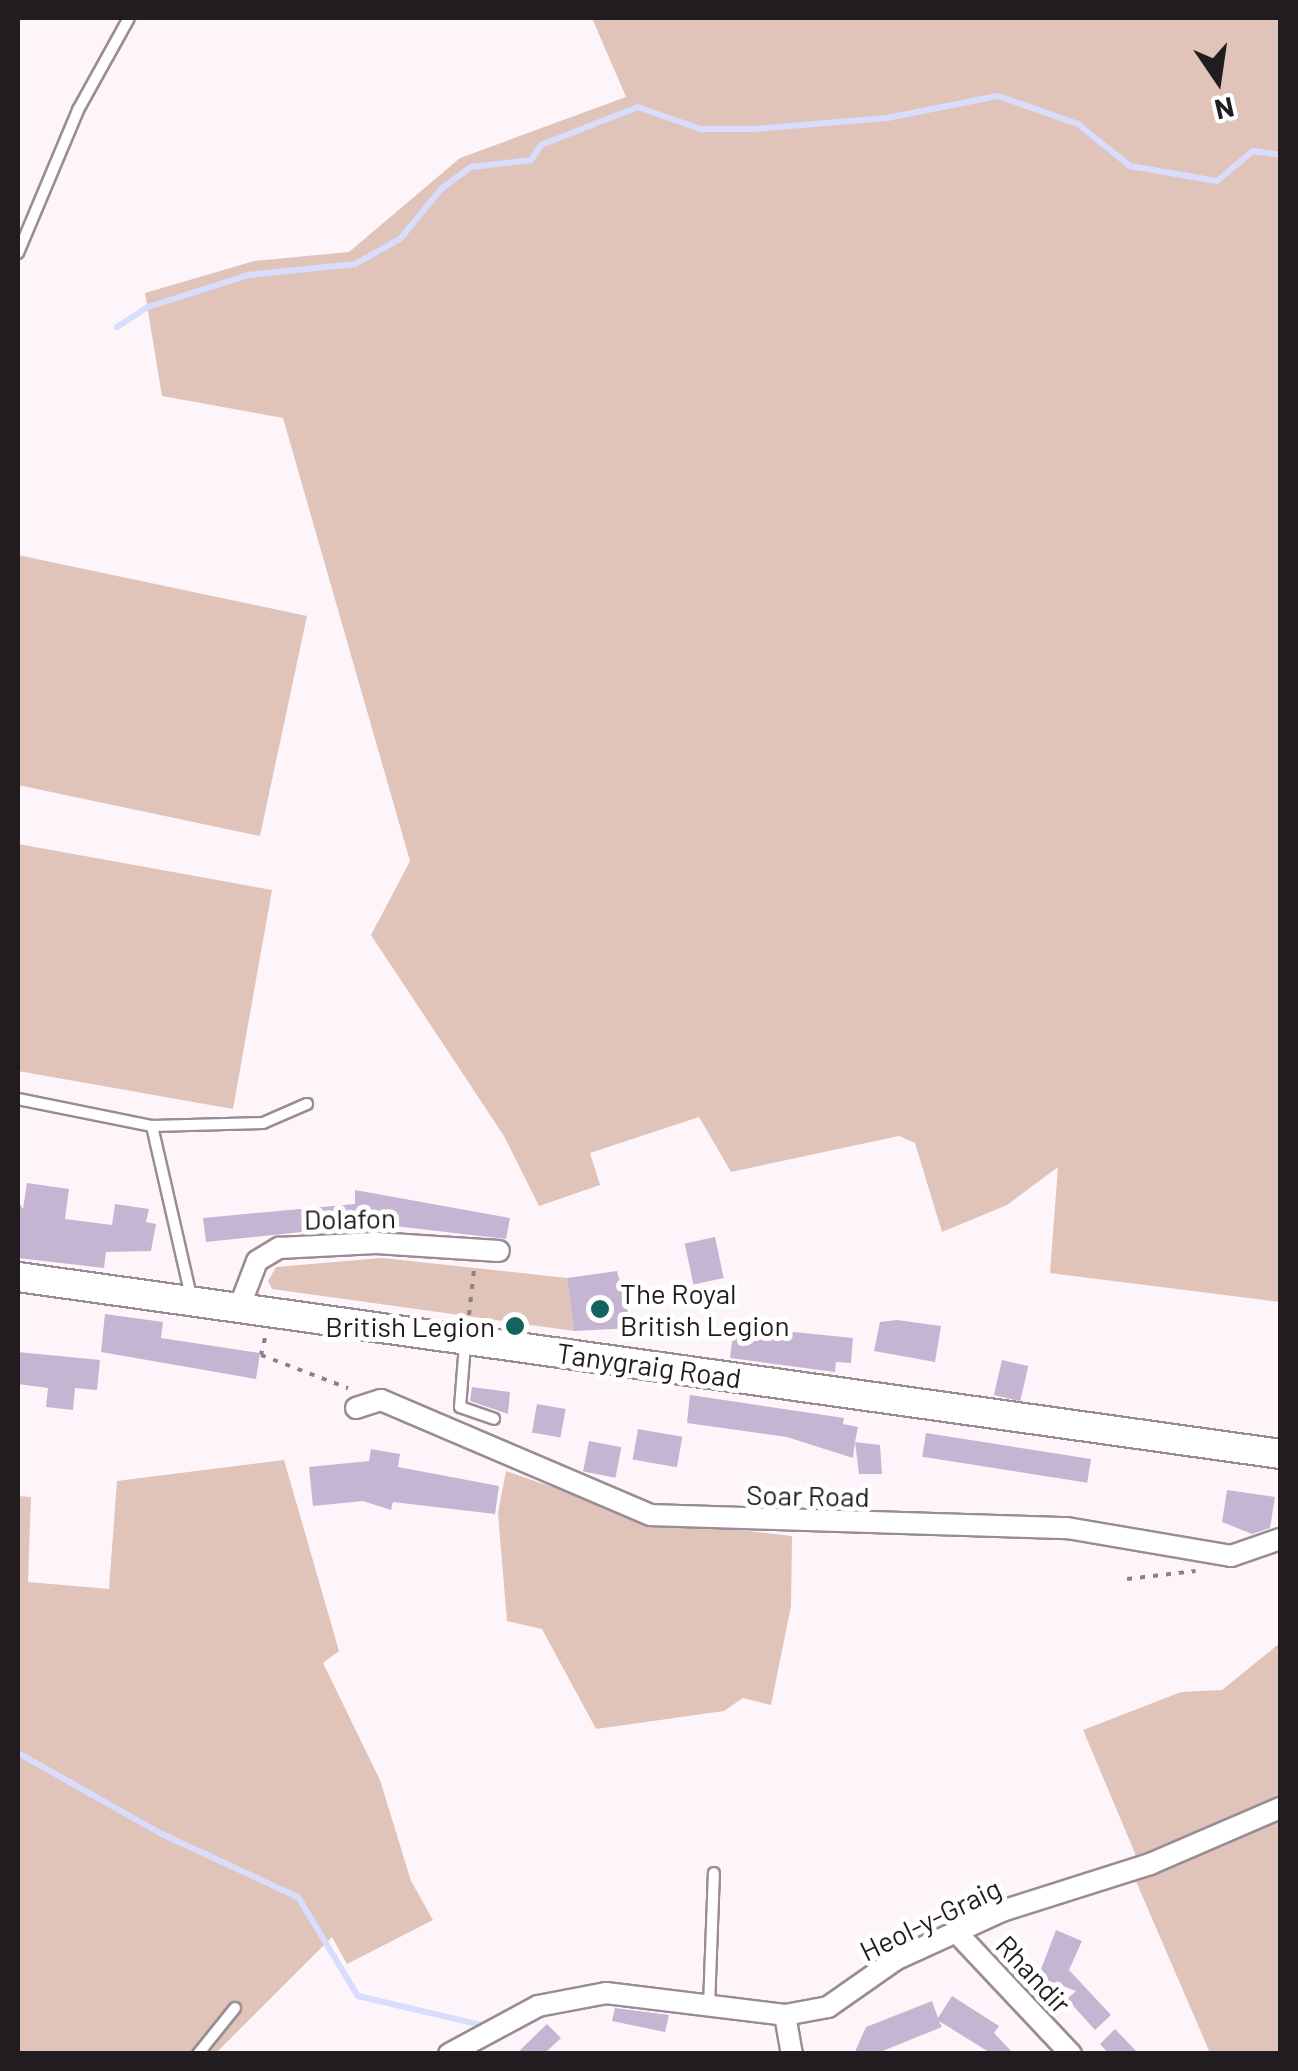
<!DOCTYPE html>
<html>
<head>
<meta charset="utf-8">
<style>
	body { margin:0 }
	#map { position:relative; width:1298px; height:2071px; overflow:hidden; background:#fdf5fa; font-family:Barlow,sans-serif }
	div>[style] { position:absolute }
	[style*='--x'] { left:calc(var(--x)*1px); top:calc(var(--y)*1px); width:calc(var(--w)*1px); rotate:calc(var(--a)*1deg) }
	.green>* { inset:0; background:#e0c4ba }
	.stream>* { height:6px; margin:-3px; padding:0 3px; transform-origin:3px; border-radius:3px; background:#d8ddfd }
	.building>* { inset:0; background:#c5b5d3; transform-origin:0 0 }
	.path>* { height:4px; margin-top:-2px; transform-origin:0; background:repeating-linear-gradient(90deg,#898286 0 5px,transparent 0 13px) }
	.roads { filter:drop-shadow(2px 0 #998c95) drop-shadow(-2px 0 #998c95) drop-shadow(0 2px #998c95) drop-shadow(0 -2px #998c95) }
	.service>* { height:10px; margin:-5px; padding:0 5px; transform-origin:5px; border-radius:5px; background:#fff }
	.minor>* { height:20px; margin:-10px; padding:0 10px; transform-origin:10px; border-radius:10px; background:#fff }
	.secondary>* { height:28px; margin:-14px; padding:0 14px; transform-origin:14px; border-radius:14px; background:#fff }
	.dots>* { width:28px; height:28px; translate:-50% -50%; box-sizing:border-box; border:5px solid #fff; border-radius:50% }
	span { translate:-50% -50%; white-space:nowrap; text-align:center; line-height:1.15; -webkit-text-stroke:10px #fff; paint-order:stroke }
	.street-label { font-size:28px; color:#211c1f }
	.poi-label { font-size:28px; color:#211c1f }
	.left { translate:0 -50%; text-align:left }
	.right { translate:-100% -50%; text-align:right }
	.frame { position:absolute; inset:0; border:20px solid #211c1f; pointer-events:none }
	.north { position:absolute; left:1168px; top:30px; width:100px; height:100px; -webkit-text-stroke:8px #fff; paint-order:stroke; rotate:167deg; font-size:28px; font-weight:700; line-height:40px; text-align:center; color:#211c1f }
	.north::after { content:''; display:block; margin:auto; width:35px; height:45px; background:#211c1f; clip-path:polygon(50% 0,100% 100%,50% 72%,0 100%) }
</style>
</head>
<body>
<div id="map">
	<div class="green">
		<i style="clip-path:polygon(592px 18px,1280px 18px,1280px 1302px,1050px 1273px,1058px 1167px,1007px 1205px,942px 1232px,915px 1143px,899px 1136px,731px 1172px,699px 1117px,590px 1153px,600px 1185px,539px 1206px,504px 1136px,371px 935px,410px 861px,283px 418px,162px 396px,145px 293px,254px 261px,349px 252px,460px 158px,626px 97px)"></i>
		<i style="clip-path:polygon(18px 555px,307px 616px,260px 836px,18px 785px)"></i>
		<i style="clip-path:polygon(18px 844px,272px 890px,233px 1109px,18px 1071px)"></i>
		<i style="clip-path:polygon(382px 1258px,567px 1278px,574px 1331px,272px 1289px,268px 1281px,276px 1267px)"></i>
		<i style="clip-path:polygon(284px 1460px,339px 1651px,323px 1663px,380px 1780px,411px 1881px,433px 1920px,347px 1964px,332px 1937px,216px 2053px,18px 2053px,18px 1496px,31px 1497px,28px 1582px,109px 1589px,117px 1481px)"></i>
		<i style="clip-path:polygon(506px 1471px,645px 1519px,792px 1536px,791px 1606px,771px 1705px,743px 1698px,724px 1711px,596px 1729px,542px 1629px,507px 1621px,498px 1513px)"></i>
		<i style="clip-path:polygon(1280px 1643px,1280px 1798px,1137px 1858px,1083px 1730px,1181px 1692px,1222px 1690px)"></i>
		<i style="clip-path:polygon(1280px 1820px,1280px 2053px,1210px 2053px,1135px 1879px)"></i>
	</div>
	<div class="stream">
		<i style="--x:117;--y:327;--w:37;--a:-33"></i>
		<i style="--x:148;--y:307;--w:105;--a:-17.7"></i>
		<i style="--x:248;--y:275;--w:108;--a:-5.9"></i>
		<i style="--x:355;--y:264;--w:51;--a:-29.1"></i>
		<i style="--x:400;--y:239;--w:66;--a:-50.5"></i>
		<i style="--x:442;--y:188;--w:36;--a:-36"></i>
		<i style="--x:471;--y:167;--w:60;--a:-6.7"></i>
		<i style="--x:531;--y:160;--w:18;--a:-56"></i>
		<i style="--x:541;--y:145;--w:104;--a:-21.4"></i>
		<i style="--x:638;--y:107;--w:66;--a:19.5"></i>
		<i style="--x:700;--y:129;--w:54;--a:0"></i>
		<i style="--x:754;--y:129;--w:133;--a:-4.7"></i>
		<i style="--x:887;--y:118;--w:113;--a:-11.2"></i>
		<i style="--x:998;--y:96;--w:85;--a:19.3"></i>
		<i style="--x:1078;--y:124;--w:67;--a:38.9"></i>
		<i style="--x:1130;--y:166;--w:88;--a:9.8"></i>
		<i style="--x:1217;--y:181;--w:47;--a:-39.8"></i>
		<i style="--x:1253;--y:151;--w:27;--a:8"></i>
		<i style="--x:18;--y:1753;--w:165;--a:29.4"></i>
		<i style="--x:162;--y:1834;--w:150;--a:24.9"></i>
		<i style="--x:298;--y:1897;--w:116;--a:58.8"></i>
		<i style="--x:358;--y:1996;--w:136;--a:13.2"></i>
	</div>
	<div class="building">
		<i style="clip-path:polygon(27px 1183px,69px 1189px,65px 1219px,112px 1225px,115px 1204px,149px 1209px,146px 1222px,156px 1224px,151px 1251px,106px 1252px,104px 1268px,18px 1258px,18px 1201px,23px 1209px)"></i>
		<i style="clip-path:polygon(355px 1190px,510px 1218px,506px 1239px,378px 1224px,206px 1242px,203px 1218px,355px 1204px)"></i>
		<i style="left:715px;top:1237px;width:42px;height:31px;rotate:78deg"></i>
		<i style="clip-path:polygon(617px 1271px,632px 1328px,574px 1331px,567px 1278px)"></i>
		<i style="clip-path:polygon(105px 1314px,163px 1322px,161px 1338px,260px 1353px,256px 1379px,101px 1352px)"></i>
		<i style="clip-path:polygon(897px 1320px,941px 1326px,935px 1362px,874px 1351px,880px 1322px)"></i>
		<i style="clip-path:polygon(734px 1326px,853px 1338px,851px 1363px,836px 1362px,835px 1372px,730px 1358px)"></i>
		<i style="clip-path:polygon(18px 1352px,100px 1360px,97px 1390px,75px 1388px,73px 1410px,46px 1407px,48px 1388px,18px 1384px)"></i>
		<i style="left:1002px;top:1360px;width:27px;height:36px;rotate:13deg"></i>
		<i style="clip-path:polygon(472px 1387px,510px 1392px,508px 1414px,470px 1401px)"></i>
		<i style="clip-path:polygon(690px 1395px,844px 1418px,843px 1424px,858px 1427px,855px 1442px,880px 1445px,882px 1474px,859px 1474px,855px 1442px,853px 1458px,787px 1437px,687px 1423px)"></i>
		<i style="left:537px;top:1404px;width:29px;height:29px;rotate:10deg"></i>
		<i style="left:638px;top:1429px;width:45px;height:31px;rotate:10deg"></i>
		<i style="left:926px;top:1433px;width:167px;height:24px;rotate:9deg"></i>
		<i style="left:589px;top:1441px;width:33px;height:31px;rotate:11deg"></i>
		<i style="clip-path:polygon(371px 1449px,400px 1454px,398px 1467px,499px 1486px,495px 1514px,393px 1502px,391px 1510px,363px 1501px,313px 1506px,309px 1467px,369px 1461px)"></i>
		<i style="clip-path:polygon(1227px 1490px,1275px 1497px,1270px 1528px,1252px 1534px,1222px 1522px)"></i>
		<i style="clip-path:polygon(1056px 1930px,1082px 1941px,1069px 1970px,1111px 2015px,1095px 2030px,1067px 1999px,1076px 1991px,1038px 1977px)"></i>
		<i style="clip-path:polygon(952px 1996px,999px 2026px,994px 2033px,1014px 2054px,992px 2054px,939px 2021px,942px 2027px,875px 2054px,854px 2054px,866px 2027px,932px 2001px,938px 2018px)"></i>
		<i style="clip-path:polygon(615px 2008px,669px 2015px,665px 2032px,612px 2021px)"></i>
		<i style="clip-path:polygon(547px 2024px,561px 2038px,544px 2054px,516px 2054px)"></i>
		<i style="clip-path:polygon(1115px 2029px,1139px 2054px,1109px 2054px,1100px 2044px)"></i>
	</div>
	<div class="path">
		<i style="--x:469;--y:1315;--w:45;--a:-83.7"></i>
		<i style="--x:265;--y:1338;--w:17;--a:103"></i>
		<i style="--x:261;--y:1355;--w:93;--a:20.8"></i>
		<i style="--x:1127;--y:1579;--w:69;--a:-6.6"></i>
	</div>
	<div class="roads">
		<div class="service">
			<i style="--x:18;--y:253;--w:155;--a:-67.2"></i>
			<i style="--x:78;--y:110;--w:105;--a:-61"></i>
			<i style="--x:18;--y:1099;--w:137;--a:11.4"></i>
			<i style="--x:152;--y:1126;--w:111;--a:-1.5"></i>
			<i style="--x:263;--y:1123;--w:48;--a:-23.4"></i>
			<i style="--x:152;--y:1126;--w:179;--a:77.1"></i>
			<i style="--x:465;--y:1344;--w:63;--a:94.5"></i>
			<i style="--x:460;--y:1407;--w:36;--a:19"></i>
			<i style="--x:709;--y:2007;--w:134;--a:-87.9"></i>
			<i style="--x:198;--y:2054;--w:59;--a:-51.2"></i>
		</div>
		<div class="minor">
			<i style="--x:239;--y:1308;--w:50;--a:-69"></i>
			<i style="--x:257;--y:1261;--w:26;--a:-31"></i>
			<i style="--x:279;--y:1248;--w:97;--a:-3"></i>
			<i style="--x:376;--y:1243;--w:123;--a:3.7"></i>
			<i style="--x:356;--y:1408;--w:26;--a:-18"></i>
			<i style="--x:381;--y:1400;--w:293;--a:23.1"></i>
			<i style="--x:651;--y:1515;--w:416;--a:1.8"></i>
			<i style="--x:1067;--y:1528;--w:166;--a:9.7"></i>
			<i style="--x:1231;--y:1556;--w:52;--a:-19.1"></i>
			<i style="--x:956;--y:1932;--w:168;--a:46.7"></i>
			<i style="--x:785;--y:2015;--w:40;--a:80"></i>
			<i style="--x:449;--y:2054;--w:101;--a:-28.3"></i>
			<i style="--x:538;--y:2006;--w:69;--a:-10.8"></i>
			<i style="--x:606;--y:1993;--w:180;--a:7"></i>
			<i style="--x:785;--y:2015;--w:44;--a:-10.5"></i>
			<i style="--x:828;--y:2007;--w:82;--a:-35"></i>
			<i style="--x:895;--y:1960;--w:118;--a:-24.6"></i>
			<i style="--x:1002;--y:1911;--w:155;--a:-17.6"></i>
			<i style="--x:1150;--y:1864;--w:142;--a:-23.3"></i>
		</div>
		<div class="secondary">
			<i style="--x:18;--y:1277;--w:1274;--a:7.98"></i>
		</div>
	</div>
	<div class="dots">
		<i style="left:600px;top:1309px;background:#15635e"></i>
		<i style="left:515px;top:1326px;background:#15635e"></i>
	</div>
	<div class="street-label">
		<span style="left:350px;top:1218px;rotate:-1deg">Dolafon</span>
		<span style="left:649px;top:1365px;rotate:8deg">Tanygraig Road</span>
		<span style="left:808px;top:1495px;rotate:1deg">Soar Road</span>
		<span style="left:930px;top:1919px;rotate:-26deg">Heol-y-Graig</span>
		<span style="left:1034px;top:1974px;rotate:47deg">Rhandir</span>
	</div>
	<div class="poi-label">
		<span class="left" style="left:620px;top:1309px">The Royal<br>British Legion</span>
		<span class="right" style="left:495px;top:1326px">British Legion</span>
	</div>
	<div class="frame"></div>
	<div class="north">N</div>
</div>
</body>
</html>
